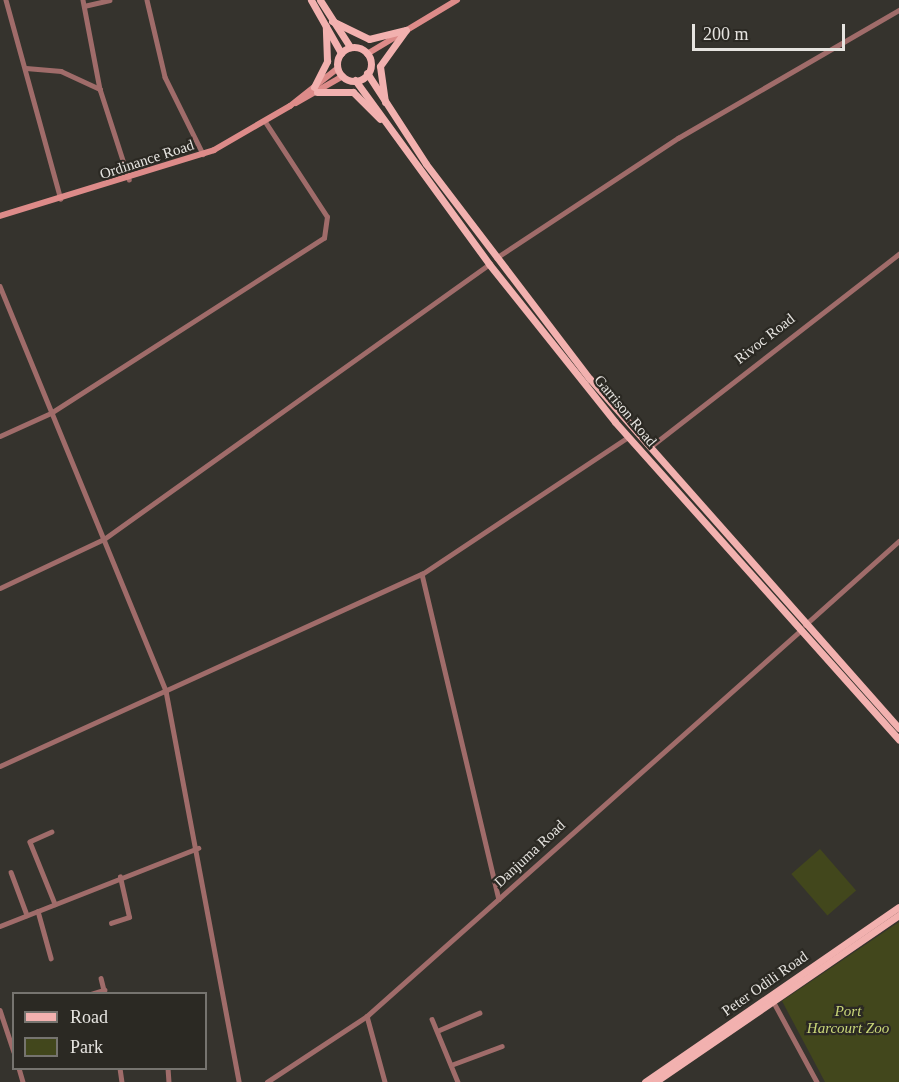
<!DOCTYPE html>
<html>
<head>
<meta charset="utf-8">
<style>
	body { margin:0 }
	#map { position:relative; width:899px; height:1082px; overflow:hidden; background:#35332d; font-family:"Times New Roman",serif }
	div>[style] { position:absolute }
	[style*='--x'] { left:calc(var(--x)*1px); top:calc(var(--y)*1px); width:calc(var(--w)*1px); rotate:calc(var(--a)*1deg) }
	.green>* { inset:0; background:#42471c; transform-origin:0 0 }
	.street>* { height:4.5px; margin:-2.25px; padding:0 2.25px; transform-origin:2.25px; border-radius:2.25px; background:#a06c6a }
	.secondary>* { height:6px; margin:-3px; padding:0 3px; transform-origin:3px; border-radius:3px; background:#dd8b89 }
	.primary>* { height:7px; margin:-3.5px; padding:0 3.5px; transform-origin:3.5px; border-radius:3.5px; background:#f2b1af }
	.primary>.ring { margin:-3.5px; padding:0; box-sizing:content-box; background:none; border:7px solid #f2b1af; border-radius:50% }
	span { translate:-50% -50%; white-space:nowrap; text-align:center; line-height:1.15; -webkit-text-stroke:4.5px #2b2923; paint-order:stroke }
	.street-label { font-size:15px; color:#e6e4e0 }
	.park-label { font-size:15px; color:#cad779; font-style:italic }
	.legend { position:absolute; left:12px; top:992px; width:195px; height:78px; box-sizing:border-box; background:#2b2923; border:2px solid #76746f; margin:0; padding:8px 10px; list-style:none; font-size:18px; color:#e6e4e0 }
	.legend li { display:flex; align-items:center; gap:12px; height:30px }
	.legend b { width:30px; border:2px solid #76746f }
	.scale { position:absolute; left:692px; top:24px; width:153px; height:27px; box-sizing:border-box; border:3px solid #e6e4e0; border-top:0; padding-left:8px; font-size:18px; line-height:21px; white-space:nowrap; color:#e6e4e0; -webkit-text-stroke:4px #2b2923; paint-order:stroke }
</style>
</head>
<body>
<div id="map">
	<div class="green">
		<i style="left:820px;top:849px;width:55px;height:38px;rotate:49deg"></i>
		<i style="clip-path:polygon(899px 922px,899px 1082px,825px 1082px,782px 1001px)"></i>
	</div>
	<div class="street">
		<i style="--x:6;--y:0;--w:206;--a:74.6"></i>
		<i style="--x:83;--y:0;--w:91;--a:79.2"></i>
		<i style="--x:100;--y:89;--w:95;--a:72.1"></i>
		<i style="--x:147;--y:0;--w:79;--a:76.8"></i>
		<i style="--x:165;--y:77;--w:86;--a:63.7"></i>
		<i style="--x:84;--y:6;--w:26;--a:-13"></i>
		<i style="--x:26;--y:68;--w:35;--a:5"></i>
		<i style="--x:61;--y:71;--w:43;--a:24.8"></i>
		<i style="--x:496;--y:258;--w:218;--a:-33.4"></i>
		<i style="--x:678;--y:138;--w:255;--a:-30.1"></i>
		<i style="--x:0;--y:286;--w:438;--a:67.7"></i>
		<i style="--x:166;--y:691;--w:398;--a:79.4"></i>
		<i style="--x:0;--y:436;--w:56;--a:-24.3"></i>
		<i style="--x:51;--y:413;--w:324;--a:-32.7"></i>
		<i style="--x:324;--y:238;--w:21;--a:-82"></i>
		<i style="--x:327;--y:217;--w:113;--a:-123.1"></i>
		<i style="--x:650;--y:447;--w:315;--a:-37.8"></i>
		<i style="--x:422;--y:574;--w:334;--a:76.7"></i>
		<i style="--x:0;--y:588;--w:115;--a:-25.2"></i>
		<i style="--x:104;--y:539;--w:473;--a:-35.5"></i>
		<i style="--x:805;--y:625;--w:126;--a:-41.8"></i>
		<i style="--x:0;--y:766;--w:464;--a:-24.5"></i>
		<i style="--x:422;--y:574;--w:247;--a:-33.6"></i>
		<i style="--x:52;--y:832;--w:24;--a:156"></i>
		<i style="--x:30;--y:842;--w:67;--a:68"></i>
		<i style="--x:11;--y:872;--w:46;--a:69.6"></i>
		<i style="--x:38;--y:911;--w:49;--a:74.5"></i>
		<i style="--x:111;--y:923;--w:19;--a:-18"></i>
		<i style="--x:129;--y:917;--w:41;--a:-102.7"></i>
		<i style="--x:0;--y:926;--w:213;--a:-21.5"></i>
		<i style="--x:101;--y:978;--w:16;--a:76"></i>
		<i style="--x:91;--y:994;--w:14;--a:-17"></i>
		<i style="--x:772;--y:999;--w:94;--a:61.5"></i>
		<i style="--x:0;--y:1010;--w:44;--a:71.6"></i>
		<i style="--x:367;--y:1016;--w:68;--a:74.7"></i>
		<i style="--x:432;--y:1019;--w:68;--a:67.6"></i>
		<i style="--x:437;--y:1031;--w:46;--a:-23.2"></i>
		<i style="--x:451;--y:1065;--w:54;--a:-20.4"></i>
		<i style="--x:19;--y:1068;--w:15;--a:74"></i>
		<i style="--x:120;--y:1068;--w:14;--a:82"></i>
		<i style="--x:168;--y:1068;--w:14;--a:86"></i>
		<i style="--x:267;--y:1082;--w:120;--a:-33.4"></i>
		<i style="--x:367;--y:1016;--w:579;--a:-41.64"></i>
	</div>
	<div class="secondary">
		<i style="--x:367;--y:54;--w:105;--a:-31"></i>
		<i style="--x:296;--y:103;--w:54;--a:-29.9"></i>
		<i style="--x:0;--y:216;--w:224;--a:-17.1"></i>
		<i style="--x:214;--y:150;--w:88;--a:-30.1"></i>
		<i style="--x:290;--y:106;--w:61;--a:-38.4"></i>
	</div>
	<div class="primary">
		<i style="--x:311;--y:0;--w:61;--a:60.5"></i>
		<i style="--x:320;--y:0;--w:56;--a:57.4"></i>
		<i style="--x:332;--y:21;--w:41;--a:25.9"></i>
		<i style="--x:369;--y:39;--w:38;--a:-14"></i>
		<i class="ring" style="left:337px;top:47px;width:27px;height:27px"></i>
		<i style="--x:367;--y:73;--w:108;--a:57"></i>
		<i style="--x:426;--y:164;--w:270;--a:52.7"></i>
		<i style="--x:590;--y:379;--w:466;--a:48.5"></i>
		<i style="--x:355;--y:80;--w:228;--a:53.9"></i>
		<i style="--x:489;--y:264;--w:202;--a:51.4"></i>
		<i style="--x:615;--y:422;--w:426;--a:48.2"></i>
		<i style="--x:314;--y:87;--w:29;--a:-63"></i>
		<i style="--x:327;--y:61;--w:35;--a:-92"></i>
		<i style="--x:317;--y:92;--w:36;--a:0"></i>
		<i style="--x:353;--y:92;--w:38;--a:45"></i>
		<i style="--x:385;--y:102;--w:36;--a:-98"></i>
		<i style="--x:380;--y:66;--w:44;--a:-54.2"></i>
		<i style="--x:645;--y:1082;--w:308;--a:-34.6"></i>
		<i style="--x:655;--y:1082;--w:296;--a:-34.4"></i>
	</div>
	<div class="street-label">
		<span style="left:147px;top:160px;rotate:-18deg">Ordinance Road</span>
		<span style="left:765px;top:339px;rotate:-38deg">Rivoc Road</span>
		<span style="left:625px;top:411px;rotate:50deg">Garrison Road</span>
		<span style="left:530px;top:854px;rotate:-43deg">Danjuma Road</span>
		<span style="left:765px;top:984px;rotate:-35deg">Peter Odili Road</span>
	</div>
	<div class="park-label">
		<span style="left:848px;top:1020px">Port<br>Harcourt Zoo</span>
	</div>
	<ul class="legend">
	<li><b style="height:8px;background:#f2b1af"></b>Road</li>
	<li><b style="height:16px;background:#42471c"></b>Park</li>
	</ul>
	<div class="scale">200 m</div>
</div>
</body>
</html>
